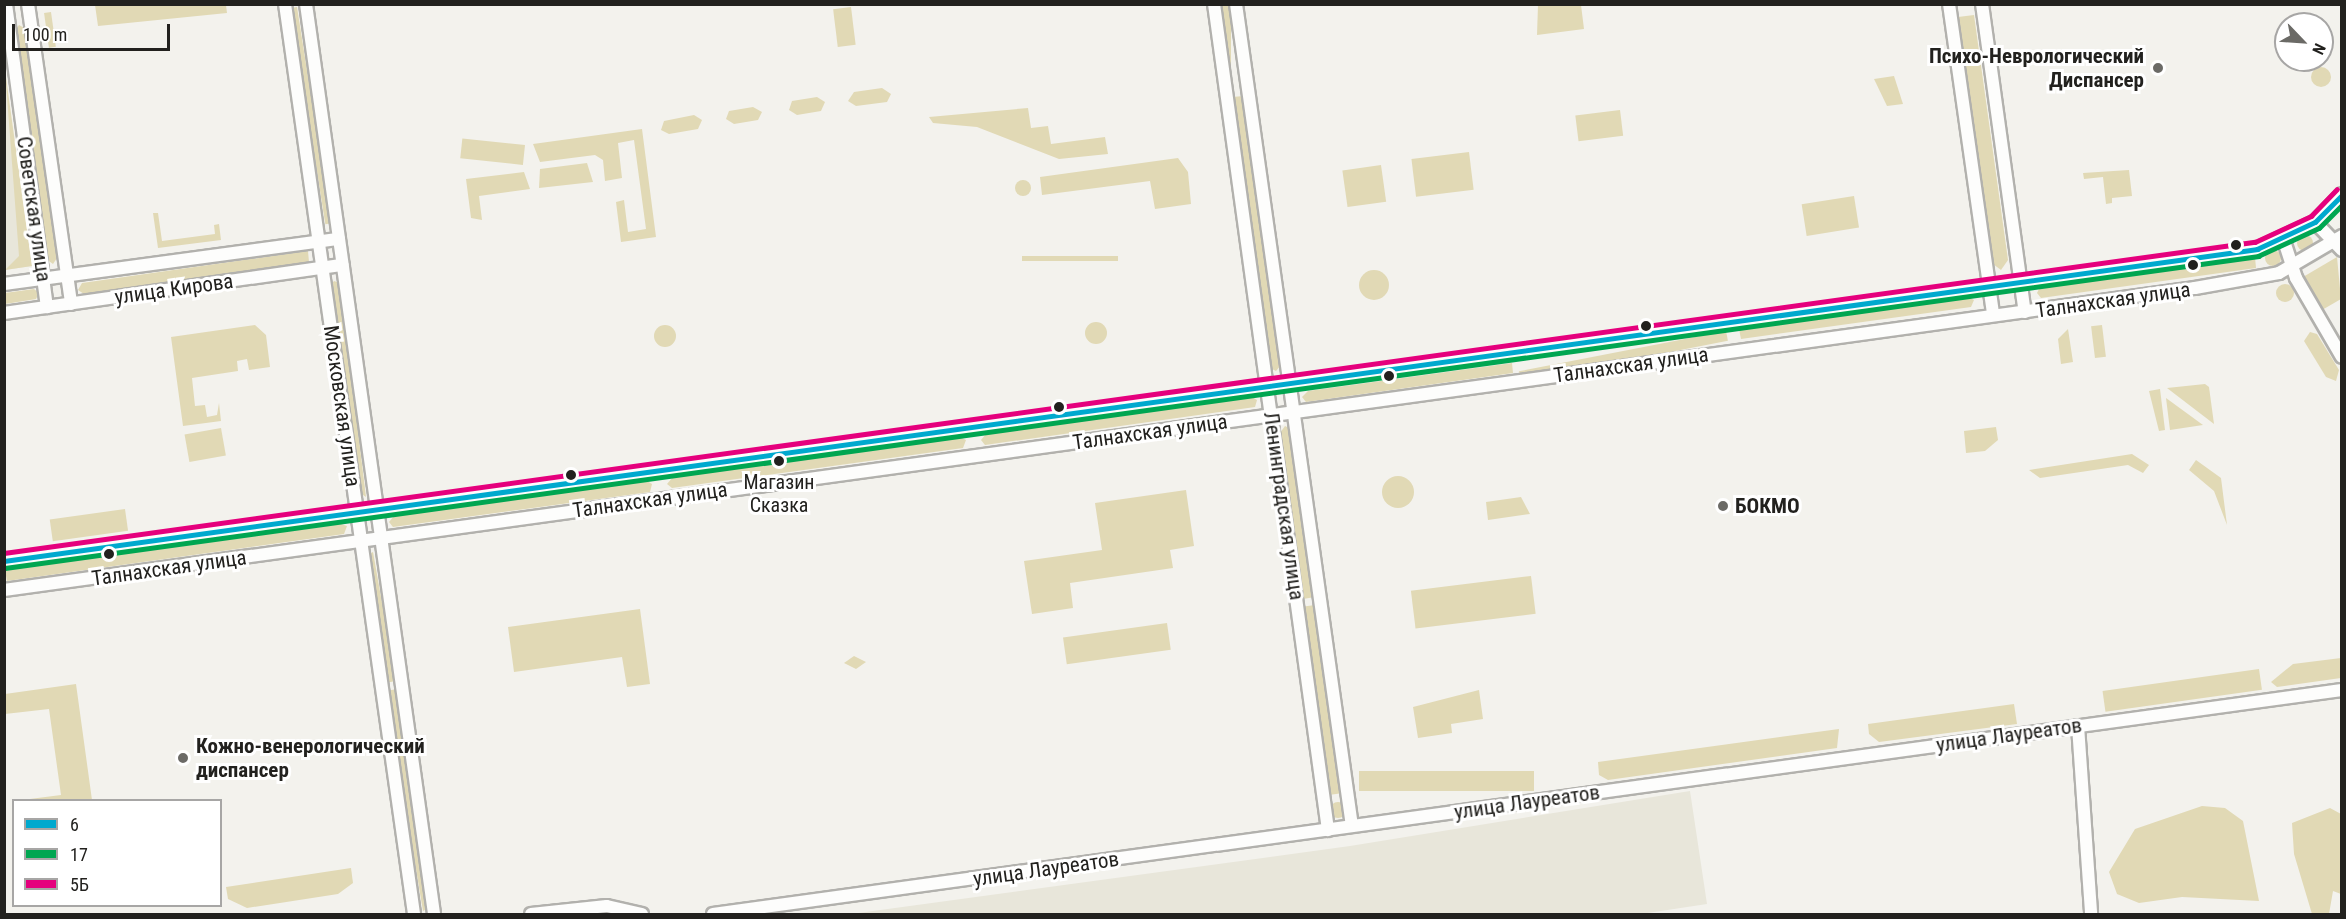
<!DOCTYPE html>
<html>
<head>
<meta charset="utf-8">
<style>
	body { margin:0 }
	#map { position:relative; width:2346px; height:919px; overflow:hidden; background:#f3f2ed; font-family:"Roboto Condensed",sans-serif }
	div>[style] { position:absolute }
	[style*='--x'] { left:calc(var(--x)*1px); top:calc(var(--y)*1px); width:calc(var(--w)*1px); rotate:calc(var(--a)*1deg) }
	.built>* { inset:0; background:#e8e6da }
	.green>* { inset:0; background:#e1d9b5; transform-origin:0 0 }
	.round { border-radius:50% }
	.roads { filter:drop-shadow(2px 0 #b2b1ad) drop-shadow(-2px 0 #b2b1ad) drop-shadow(0 2px #b2b1ad) drop-shadow(0 -2px #b2b1ad) }
	.minor>* { height:12px; margin:-6px; padding:0 6px; transform-origin:6px; border-radius:6px; background:#fdfdfc }
	.bus-1>* { height:4.5px; margin:-2.25px; padding:0 2.25px; transform-origin:2.25px; border-radius:2.25px; background:#00a9ce }
	.bus-2>* { height:4.5px; margin:-2.25px; padding:0 2.25px; transform-origin:2.25px; border-radius:2.25px; background:#00a651 }
	.bus-3>* { height:4.5px; margin:-2.25px; padding:0 2.25px; transform-origin:2.25px; border-radius:2.25px; background:#e5007d }
	.dots>* { width:16px; height:16px; translate:-50% -50%; box-sizing:border-box; border:3px solid #fff; border-radius:50% }
	span { translate:-50% -50%; white-space:nowrap; text-align:center; line-height:1.15; -webkit-text-stroke:6px #fff; paint-order:stroke }
	.bus-label { font-size:20px; color:#22211e }
	.poi-label { font-size:21px; color:#22211e; font-weight:700 }
	.right { translate:-100% -50%; text-align:right }
	.left { translate:0 -50%; text-align:left }
	.street-label { font-size:21px; color:#22211e }
	.frame { position:absolute; inset:0; border:6px solid #22211e; pointer-events:none }
	.legend { position:absolute; left:12px; top:799px; width:210px; height:108px; box-sizing:border-box; background:#fff; border:2px solid #a7a6a5; margin:0; padding:8px 10px; list-style:none; font-size:18px; color:#22211e }
	.legend li { display:flex; align-items:center; gap:12px; height:30px }
	.legend b { width:30px; border:2px solid #a7a6a5 }
	.north { position:absolute; left:2274px; top:12px; width:60px; height:60px; box-sizing:border-box; background:#fff; border:2px solid #a7a6a5; border-radius:50%; rotate:115deg; font-size:16px; font-weight:700; line-height:24px; text-align:center; color:#22211e }
	.north::after { content:''; display:block; margin:auto; width:21px; height:27px; background:#6b6a66; clip-path:polygon(50% 0,100% 100%,50% 72%,0 100%) }
	.scale { position:absolute; left:12px; top:24px; width:158px; height:27px; box-sizing:border-box; border:3px solid #22211e; border-top:0; padding-left:8px; font-size:18px; line-height:21px; white-space:nowrap; color:#22211e; -webkit-text-stroke:4px #fff; paint-order:stroke }
</style>
</head>
<body>
<div id="map">
	<div class="built">
		<i style="clip-path:polygon(4px 70px,32px 266px,5px 270px,4px 270px)"></i>
		<i style="clip-path:polygon(1690px 791px,1707px 904px,1641px 914px,851px 914px,1350px 846px)"></i>
	</div>
	<div class="green">
		<i style="clip-path:polygon(95px 5px,226px 5px,227px 13px,98px 26px)"></i>
		<i style="left:1219px;top:5px;width:12px;height:87px"></i>
		<i style="clip-path:polygon(1538px 5px,1581px 5px,1584px 29px,1537px 35px)"></i>
		<i style="left:297px;top:7px;width:219px;height:6px;rotate:81deg"></i>
		<i style="left:851px;top:7px;width:38px;height:18px;rotate:83deg"></i>
		<i style="left:51px;top:12px;width:35px;height:7px;rotate:82deg"></i>
		<i style="clip-path:polygon(1974px 15px,2008px 260px,2001px 270px,1993px 264px,1958px 17px)"></i>
		<i style="clip-path:polygon(19px 25px,26px 29px,57px 258px,53px 264px,46px 259px,15px 31px)"></i>
		<i class="round" style="left:2311px;top:67px;width:20px;height:20px"></i>
		<i style="clip-path:polygon(5px 70px,32px 266px,5px 270px,19px 256px)"></i>
		<i style="clip-path:polygon(1894px 76px,1903px 104px,1887px 106px,1874px 79px)"></i>
		<i style="clip-path:polygon(882px 88px,891px 94px,887px 102px,856px 106px,848px 101px,854px 92px)"></i>
		<i style="clip-path:polygon(1244px 96px,1281px 365px,1276px 371px,1270px 368px,1232px 97px)"></i>
		<i style="clip-path:polygon(817px 97px,825px 102px,821px 111px,797px 115px,789px 110px,792px 101px)"></i>
		<i style="clip-path:polygon(753px 107px,762px 112px,758px 120px,734px 124px,726px 119px,729px 111px)"></i>
		<i style="clip-path:polygon(1028px 108px,1031px 128px,1048px 126px,1051px 144px,1105px 137px,1108px 154px,1059px 159px,977px 127px,933px 123px,929px 117px)"></i>
		<i style="left:1620px;top:110px;width:26px;height:45px;rotate:83deg"></i>
		<i style="clip-path:polygon(694px 115px,702px 120px,698px 129px,669px 134px,661px 130px,664px 121px)"></i>
		<i style="clip-path:polygon(642px 129px,656px 237px,621px 242px,616px 202px,624px 200px,628px 232px,646px 229px,634px 140px,618px 143px,622px 178px,605px 181px,603px 160px,595px 155px,540px 162px,533px 144px)"></i>
		<i style="left:525px;top:145px;width:20px;height:63px;rotate:96deg"></i>
		<i style="left:1469px;top:152px;width:38px;height:58px;rotate:83deg"></i>
		<i style="clip-path:polygon(1178px 158px,1188px 172px,1191px 204px,1155px 209px,1150px 181px,1042px 195px,1040px 177px)"></i>
		<i style="clip-path:polygon(587px 163px,593px 182px,539px 188px,540px 169px)"></i>
		<i style="left:1381px;top:165px;width:37px;height:39px;rotate:82deg"></i>
		<i style="clip-path:polygon(2129px 170px,2132px 196px,2112px 198px,2112px 203px,2106px 204px,2103px 177px,2084px 179px,2083px 173px)"></i>
		<i style="clip-path:polygon(524px 172px,530px 189px,479px 196px,482px 220px,471px 218px,466px 179px)"></i>
		<i class="round" style="left:1015px;top:180px;width:16px;height:16px"></i>
		<i style="left:1854px;top:196px;width:32px;height:53px;rotate:81deg"></i>
		<i style="clip-path:polygon(153px 213px,158px 213px,162px 241px,215px 234px,214px 225px,219px 224px,221px 240px,158px 248px)"></i>
		<i class="round" style="left:2297px;top:235px;width:16px;height:16px"></i>
		<i class="round" style="left:2265px;top:250px;width:16px;height:16px"></i>
		<i style="clip-path:polygon(308px 251px,309px 262px,84px 294px,78px 290px,82px 283px)"></i>
		<i style="left:1118px;top:256px;width:5px;height:96px;rotate:90deg"></i>
		<i style="clip-path:polygon(2255px 257px,2256px 268px,2041px 298px,2037px 293px,2040px 287px)"></i>
		<i style="clip-path:polygon(2337px 257px,2341px 299px,2322px 310px,2303px 277px)"></i>
		<i class="round" style="left:1359px;top:270px;width:30px;height:30px"></i>
		<i style="clip-path:polygon(334px 281px,340px 283px,366px 497px,360px 493px,330px 286px)"></i>
		<i class="round" style="left:2276px;top:284px;width:18px;height:18px"></i>
		<i style="clip-path:polygon(34px 289px,39px 293px,36px 299px,5px 304px,5px 293px)"></i>
		<i style="clip-path:polygon(1968px 297px,1974px 300px,1971px 307px,1741px 339px,1739px 329px)"></i>
		<i class="round" style="left:1085px;top:322px;width:22px;height:22px"></i>
		<i style="clip-path:polygon(255px 325px,266px 335px,270px 367px,249px 370px,247px 359px,237px 361px,238px 371px,192px 378px,195px 406px,205px 405px,207px 417px,217px 415px,219px 403px,221px 421px,183px 426px,171px 337px)"></i>
		<i style="left:2102px;top:325px;width:32px;height:11px;rotate:83deg"></i>
		<i class="round" style="left:654px;top:325px;width:22px;height:22px"></i>
		<i style="clip-path:polygon(2068px 329px,2073px 362px,2061px 364px,2058px 339px)"></i>
		<i style="left:1726px;top:331px;width:10px;height:211px;rotate:79deg"></i>
		<i style="clip-path:polygon(2310px 332px,2317px 334px,2339px 370px,2336px 381px,2326px 377px,2304px 341px)"></i>
		<i style="clip-path:polygon(1512px 363px,1513px 373px,1306px 402px,1302px 397px,1308px 391px)"></i>
		<i style="clip-path:polygon(2205px 384px,2209px 387px,2214px 424px,2167px 388px)"></i>
		<i style="clip-path:polygon(2160px 389px,2165px 430px,2159px 431px,2149px 391px)"></i>
		<i style="clip-path:polygon(1252px 397px,1257px 400px,1255px 407px,985px 445px,981px 440px,986px 434px)"></i>
		<i style="clip-path:polygon(2166px 398px,2203px 425px,2170px 430px)"></i>
		<i style="clip-path:polygon(1285px 426px,1291px 429px,1315px 597px,1303px 599px,1280px 433px)"></i>
		<i style="clip-path:polygon(1996px 427px,1998px 440px,1985px 451px,1966px 453px,1964px 431px)"></i>
		<i style="left:221px;top:428px;width:28px;height:37px;rotate:80deg"></i>
		<i style="clip-path:polygon(960px 437px,966px 440px,963px 448px,672px 488px,667px 484px,673px 477px)"></i>
		<i style="clip-path:polygon(2132px 454px,2149px 465px,2143px 473px,2128px 465px,2040px 478px,2029px 470px)"></i>
		<i style="clip-path:polygon(2196px 460px,2221px 478px,2227px 525px,2214px 491px,2189px 470px)"></i>
		<i class="round" style="left:1382px;top:476px;width:32px;height:32px"></i>
		<i style="clip-path:polygon(647px 481px,652px 484px,650px 492px,393px 527px,389px 522px,394px 516px)"></i>
		<i style="clip-path:polygon(1186px 490px,1194px 546px,1170px 550px,1173px 568px,1070px 583px,1073px 608px,1032px 614px,1024px 561px,1102px 550px,1095px 503px)"></i>
		<i style="clip-path:polygon(1521px 497px,1530px 514px,1488px 520px,1486px 502px)"></i>
		<i style="left:125px;top:509px;width:22px;height:76px;rotate:82deg"></i>
		<i style="clip-path:polygon(341px 524px,347px 526px,344px 534px,7px 581px,5px 570px)"></i>
		<i style="clip-path:polygon(373px 552px,396px 681px,385px 683px,367px 555px)"></i>
		<i style="left:1531px;top:576px;width:38px;height:121px;rotate:83deg"></i>
		<i style="left:1315px;top:605px;width:190px;height:11px;rotate:82deg"></i>
		<i style="clip-path:polygon(640px 609px,650px 684px,627px 687px,622px 657px,514px 672px,508px 627px)"></i>
		<i style="left:1167px;top:623px;width:27px;height:105px;rotate:82deg"></i>
		<i style="clip-path:polygon(854px 656px,866px 662px,856px 669px,844px 663px)"></i>
		<i style="clip-path:polygon(2341px 658px,2341px 678px,2277px 687px,2271px 682px,2293px 664px)"></i>
		<i style="left:2259px;top:669px;width:21px;height:158px;rotate:82deg"></i>
		<i style="clip-path:polygon(76px 684px,92px 800px,22px 800px,61px 795px,49px 709px,5px 714px,5px 694px)"></i>
		<i style="clip-path:polygon(397px 689px,428px 908px,423px 911px,386px 691px)"></i>
		<i style="clip-path:polygon(1479px 690px,1483px 719px,1451px 724px,1452px 733px,1418px 738px,1413px 707px)"></i>
		<i style="clip-path:polygon(2014px 704px,2017px 724px,1879px 742px,1869px 734px,1868px 724px)"></i>
		<i style="clip-path:polygon(1839px 729px,1837px 748px,1608px 780px,1599px 775px,1598px 762px)"></i>
		<i style="left:1534px;top:771px;width:20px;height:175px;rotate:90deg"></i>
		<i class="round" style="left:1330px;top:802px;width:16px;height:16px"></i>
		<i style="clip-path:polygon(2202px 806px,2225px 808px,2243px 821px,2259px 901px,2182px 897px,2139px 903px,2117px 894px,2109px 872px,2135px 829px)"></i>
		<i style="clip-path:polygon(2330px 808px,2341px 814px,2341px 894px,2333px 891px,2329px 914px,2312px 914px,2294px 854px,2292px 823px)"></i>
		<i style="clip-path:polygon(351px 868px,353px 883px,338px 894px,247px 908px,228px 899px,226px 887px)"></i>
	</div>
	<div class="roads">
		<div class="minor">
			<i style="--x:6;--y:4;--w:306;--a:82.3"></i>
			<i style="--x:28;--y:4;--w:303;--a:81.8"></i>
			<i style="--x:285;--y:4;--w:919;--a:81.93"></i>
			<i style="--x:306;--y:4;--w:919;--a:81.99"></i>
			<i style="--x:1214;--y:4;--w:834;--a:82.14"></i>
			<i style="--x:1236;--y:4;--w:830;--a:81.97"></i>
			<i style="--x:1949;--y:4;--w:314;--a:81.9"></i>
			<i style="--x:1982;--y:4;--w:311;--a:82.1"></i>
			<i style="--x:2315;--y:222;--w:39;--a:46"></i>
			<i style="--x:2284;--y:241;--w:39;--a:72"></i>
			<i style="--x:2296;--y:278;--w:91;--a:59.8"></i>
			<i style="--x:4;--y:284;--w:338;--a:-7.7"></i>
			<i style="--x:4;--y:313;--w:342;--a:-8.1"></i>
			<i style="--x:4;--y:561;--w:2275;--a:-7.88"></i>
			<i style="--x:2257;--y:249;--w:64;--a:-25"></i>
			<i style="--x:2315;--y:222;--w:39;--a:-46"></i>
			<i style="--x:4;--y:590;--w:2212;--a:-7.85"></i>
			<i style="--x:2195;--y:288;--w:85;--a:-10.1"></i>
			<i style="--x:2279;--y:273;--w:73;--a:-30.4"></i>
			<i style="--x:2078;--y:726;--w:188;--a:86"></i>
			<i style="--x:531;--y:914;--w:76;--a:-6"></i>
			<i style="--x:607;--y:906;--w:36;--a:13"></i>
			<i style="--x:713;--y:914;--w:1644;--a:-7.83"></i>
		</div>
	</div>
	<div class="bus-1">
		<i style="--x:4;--y:561;--w:2275;--a:-7.88"></i>
		<i style="--x:2257;--y:249;--w:64;--a:-25"></i>
		<i style="--x:2315;--y:222;--w:38;--a:-45"></i>
	</div>
	<div class="bus-2">
		<i style="--x:5;--y:568;--w:2275;--a:-7.88"></i>
		<i style="--x:2258;--y:256;--w:67;--a:-24.7"></i>
		<i style="--x:2319;--y:228;--w:33;--a:-45"></i>
	</div>
	<div class="bus-3">
		<i style="--x:4;--y:553;--w:2272;--a:-7.87"></i>
		<i style="--x:2255;--y:242;--w:62;--a:-24.9"></i>
		<i style="--x:2311;--y:216;--w:37;--a:-46"></i>
	</div>
	<div class="dots">
		<i style="left:2158px;top:68px;background:#6b6a66"></i>
		<i style="left:2236px;top:245px;background:#22211e"></i>
		<i style="left:2193px;top:265px;background:#22211e"></i>
		<i style="left:1646px;top:326px;background:#22211e"></i>
		<i style="left:1389px;top:376px;background:#22211e"></i>
		<i style="left:1059px;top:407px;background:#22211e"></i>
		<i style="left:779px;top:461px;background:#22211e"></i>
		<i style="left:571px;top:475px;background:#22211e"></i>
		<i style="left:1723px;top:506px;background:#6b6a66"></i>
		<i style="left:109px;top:554px;background:#22211e"></i>
		<i style="left:183px;top:758px;background:#6b6a66"></i>
	</div>
	<div class="bus-label">
		<span style="left:779px;top:494px">Магазин<br>Сказка</span>
	</div>
	<div class="poi-label">
		<span class="right" style="left:2144px;top:68px">Психо-Неврологический<br>Диспансер</span>
		<span class="left" style="left:1735px;top:506px">БОКМО</span>
		<span class="left" style="left:196px;top:758px">Кожно-венерологический<br>диспансер</span>
	</div>
	<div class="street-label">
		<span style="left:34px;top:209px;rotate:82deg">Советская улица</span>
		<span style="left:174px;top:289px;rotate:-8deg">улица Кирова</span>
		<span style="left:2113px;top:300px;rotate:-8deg">Талнахская улица</span>
		<span style="left:1631px;top:365px;rotate:-8deg">Талнахская улица</span>
		<span style="left:342px;top:406px;rotate:82deg">Московская улица</span>
		<span style="left:1150px;top:432px;rotate:-8deg">Талнахская улица</span>
		<span style="left:650px;top:500px;rotate:-8deg">Талнахская улица</span>
		<span style="left:1284px;top:506px;rotate:82deg">Ленинградская улица</span>
		<span style="left:169px;top:568px;rotate:-8deg">Талнахская улица</span>
		<span style="left:2009px;top:735px;rotate:-8deg">улица Лауреатов</span>
		<span style="left:1527px;top:802px;rotate:-8deg">улица Лауреатов</span>
		<span style="left:1046px;top:869px;rotate:-8deg">улица Лауреатов</span>
	</div>
	<div class="frame"></div>
	<ul class="legend">
	<li><b style="height:8px;background:#00a9ce"></b>6</li>
	<li><b style="height:8px;background:#00a651"></b>17</li>
	<li><b style="height:8px;background:#e5007d"></b>5Б</li>
	</ul>
	<div class="north">N</div>
	<div class="scale">100 m</div>
</div>
</body>
</html>
